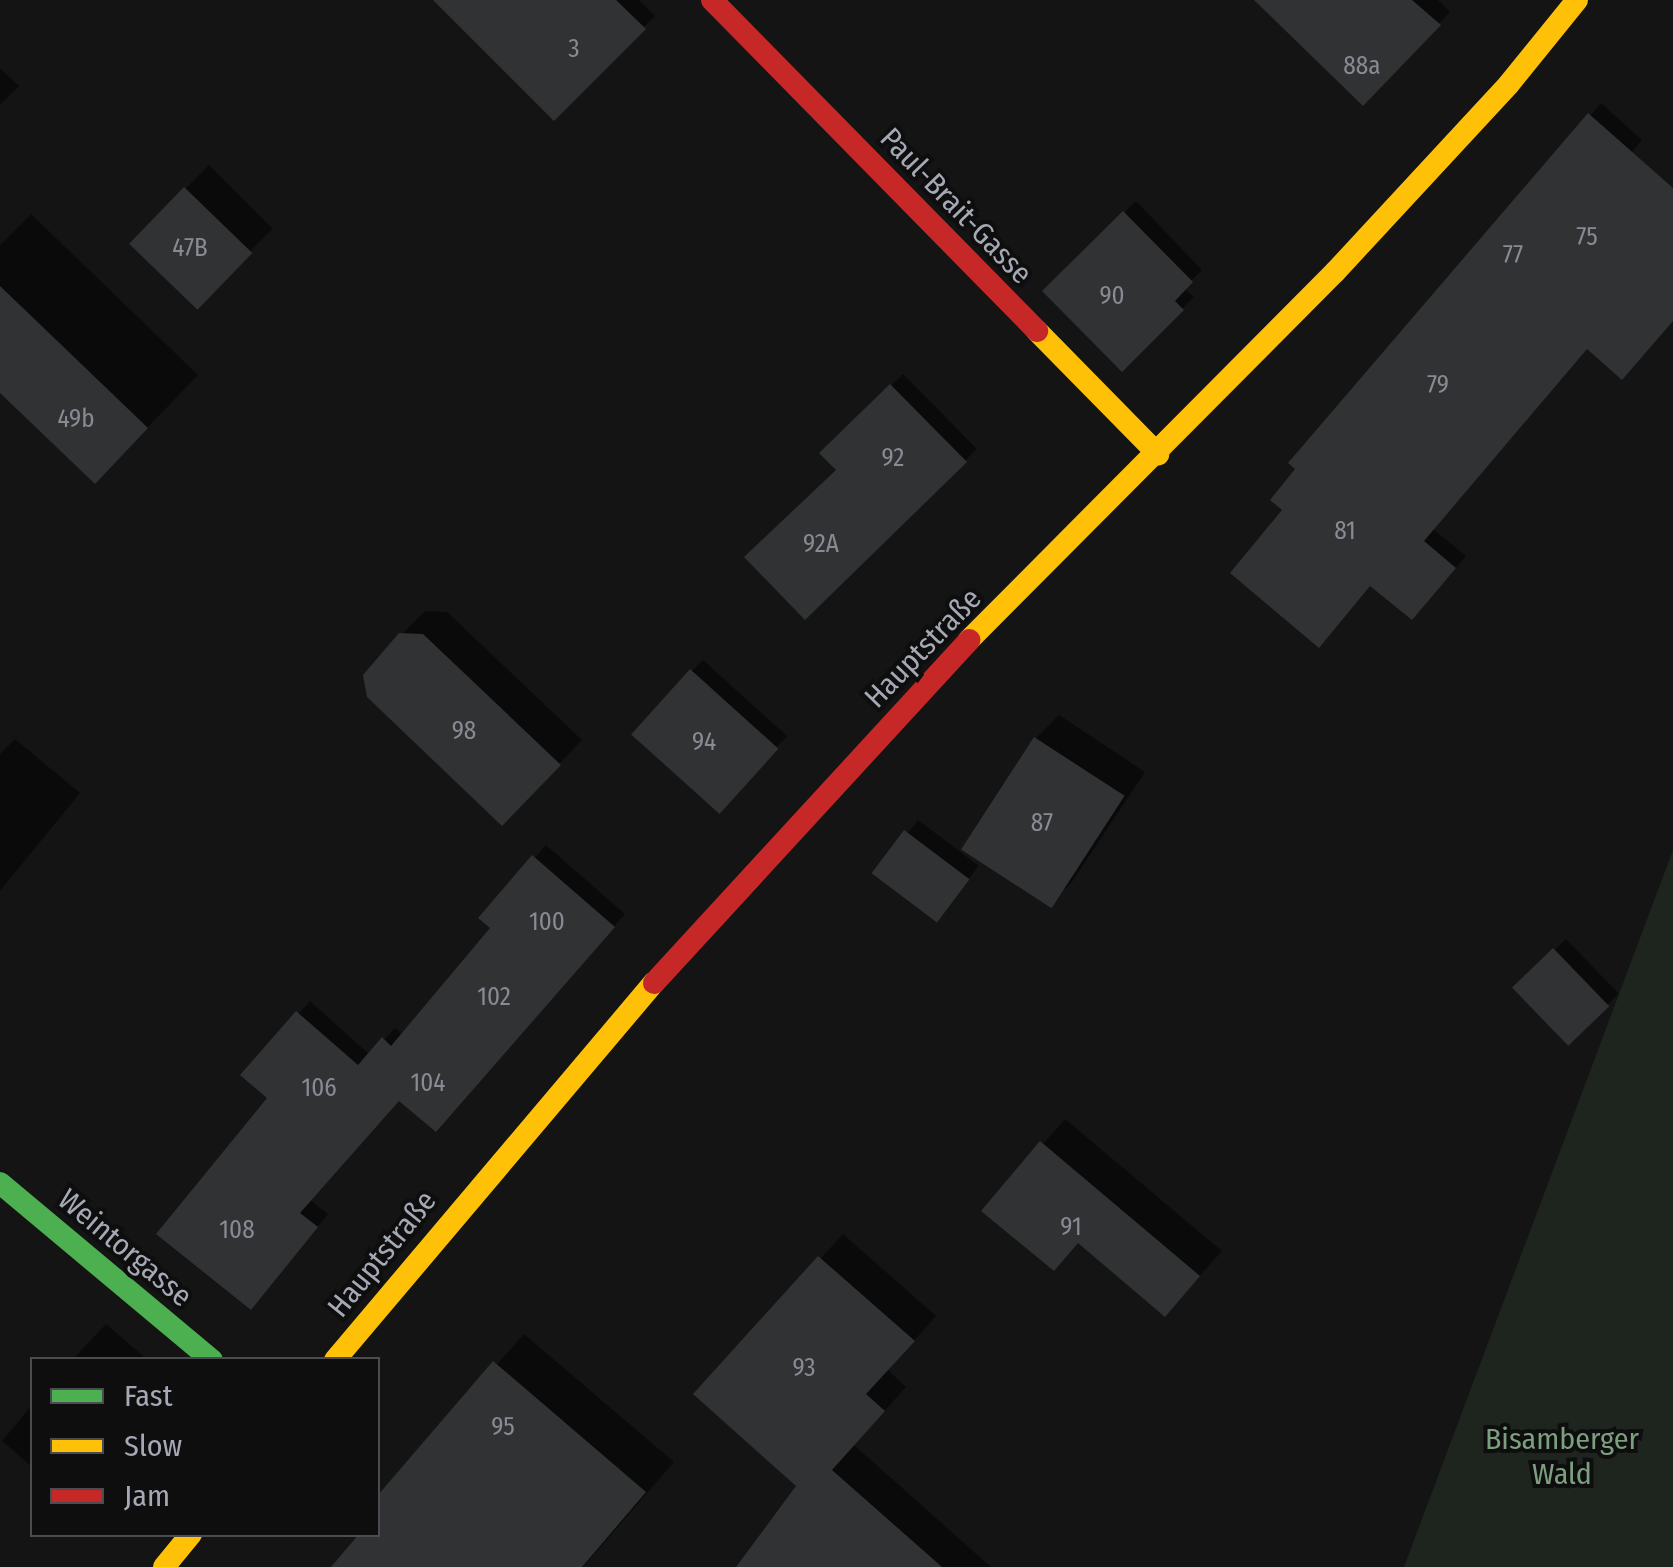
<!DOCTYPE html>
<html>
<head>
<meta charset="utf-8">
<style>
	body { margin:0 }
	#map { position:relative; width:1673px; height:1567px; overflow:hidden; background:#141414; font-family:"Fira Sans Condensed",sans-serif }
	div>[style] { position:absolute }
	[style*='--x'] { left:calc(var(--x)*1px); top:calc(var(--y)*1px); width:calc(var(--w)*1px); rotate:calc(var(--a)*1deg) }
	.green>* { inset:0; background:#1e241e }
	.shadow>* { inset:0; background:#0007; transform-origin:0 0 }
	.building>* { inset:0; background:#313233; transform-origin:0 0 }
	.fast>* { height:22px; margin:-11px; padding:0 11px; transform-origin:11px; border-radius:11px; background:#4caf50 }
	.slow>* { height:22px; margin:-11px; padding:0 11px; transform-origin:11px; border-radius:11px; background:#ffc107 }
	.jam>* { height:22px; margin:-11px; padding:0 11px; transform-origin:11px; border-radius:11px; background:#c62828 }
	span { translate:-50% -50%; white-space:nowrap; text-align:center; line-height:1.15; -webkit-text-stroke:8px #0e0e0f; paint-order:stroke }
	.number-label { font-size:25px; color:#888b94 }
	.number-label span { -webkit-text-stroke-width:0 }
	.street-label { font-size:30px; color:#a5a9b5 }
	.park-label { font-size:30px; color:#7c9f7f }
	.legend { position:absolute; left:30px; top:1357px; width:350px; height:180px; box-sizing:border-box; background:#0e0e0f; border:2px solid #4a4c51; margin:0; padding:12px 18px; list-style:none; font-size:30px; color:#a5a9b5 }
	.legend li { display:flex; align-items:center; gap:20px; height:50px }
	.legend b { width:50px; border:2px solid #4a4c51 }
</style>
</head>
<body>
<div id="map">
	<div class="green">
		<i style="clip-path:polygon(1673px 850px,1673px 1567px,1404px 1567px)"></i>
	</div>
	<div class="shadow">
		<i style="clip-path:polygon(476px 0,639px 0,655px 16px,554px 117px)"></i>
		<i style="clip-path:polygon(1309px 0,1438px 0,1450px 12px,1363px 103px)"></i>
		<i style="clip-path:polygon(0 68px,19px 86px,0 105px)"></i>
		<i style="clip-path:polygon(1601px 103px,1642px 140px,1632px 152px,1673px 190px,1673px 319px,1588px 347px,1433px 529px,1466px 556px,1423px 606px,1286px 510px,1299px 469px,1291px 463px)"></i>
		<i style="left:209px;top:165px;width:90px;height:110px;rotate:45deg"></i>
		<i style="clip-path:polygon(1136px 201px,1202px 270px,1184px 288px,1194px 297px,1122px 369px,1045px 291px)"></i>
		<i style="clip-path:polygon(31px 214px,198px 375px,146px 429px,0 389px,0 245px)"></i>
		<i style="clip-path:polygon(903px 374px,977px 449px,805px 617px,839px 470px,822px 453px)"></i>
		<i style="clip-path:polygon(425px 611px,447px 612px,582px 740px,525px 800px,401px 635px)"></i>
		<i style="clip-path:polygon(703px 660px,787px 736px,717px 810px,692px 671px)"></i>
		<i style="clip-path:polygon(1059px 715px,1145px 772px,1072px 882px,1048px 905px,963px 849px,1036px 738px)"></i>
		<i style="clip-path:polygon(15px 739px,80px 793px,0 891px,0 754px)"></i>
		<i style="left:918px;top:820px;width:76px;height:69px;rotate:37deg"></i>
		<i style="clip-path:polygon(546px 845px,625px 914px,447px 1117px,400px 1098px,310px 1200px,328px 1214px,262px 1296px,270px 1097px,244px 1074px,310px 1001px,370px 1055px,395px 1028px,403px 1035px,494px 928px,481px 917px)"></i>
		<i style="left:1566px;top:939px;width:76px;height:70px;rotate:46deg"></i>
		<i style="clip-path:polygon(1065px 1119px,1222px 1251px,1165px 1314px,1080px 1241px,1054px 1268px,984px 1211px)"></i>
		<i style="clip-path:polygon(843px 1234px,936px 1316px,888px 1370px,906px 1387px,854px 1445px,991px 1567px,739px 1567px,799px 1486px,697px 1394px)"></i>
		<i style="clip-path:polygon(106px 1324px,148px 1360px,72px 1360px)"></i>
		<i style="clip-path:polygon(524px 1334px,674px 1462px,583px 1567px,334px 1567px,378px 1534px,378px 1499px)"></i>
		<i style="clip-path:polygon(32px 1405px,32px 1467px,2px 1441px)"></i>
	</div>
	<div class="building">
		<i style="clip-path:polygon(433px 0,616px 0,646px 29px,554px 121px)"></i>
		<i style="clip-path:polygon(1254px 0,1412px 0,1441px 25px,1363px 106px)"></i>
		<i style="clip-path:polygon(1588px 113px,1673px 188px,1673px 321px,1622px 380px,1587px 349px,1424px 541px,1456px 568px,1412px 620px,1370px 586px,1319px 648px,1230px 573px,1282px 510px,1270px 500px,1295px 469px,1288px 463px)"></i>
		<i style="left:184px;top:187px;width:95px;height:79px;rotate:44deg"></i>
		<i style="clip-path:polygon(1123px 211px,1193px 282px,1175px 301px,1184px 310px,1122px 372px,1042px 291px)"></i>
		<i style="clip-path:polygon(0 286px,148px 428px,95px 484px,0 393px)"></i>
		<i style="clip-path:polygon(890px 384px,967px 462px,805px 620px,744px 557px,836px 470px,819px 453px)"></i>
		<i style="clip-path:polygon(399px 633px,423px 634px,561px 765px,502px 826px,367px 697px,363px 675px)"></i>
		<i style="left:690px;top:669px;width:119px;height:88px;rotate:42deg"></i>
		<i style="left:1034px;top:737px;width:108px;height:134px;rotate:33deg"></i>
		<i style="left:904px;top:830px;width:82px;height:54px;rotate:37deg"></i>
		<i style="clip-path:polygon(532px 855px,615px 927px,436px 1132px,399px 1101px,300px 1213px,318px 1227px,251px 1310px,156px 1234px,267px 1098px,240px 1075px,296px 1011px,358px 1065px,382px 1037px,391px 1046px,490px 928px,478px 918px)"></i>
		<i style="left:1553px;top:948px;width:81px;height:57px;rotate:46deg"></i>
		<i style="clip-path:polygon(1040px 1141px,1200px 1276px,1165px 1317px,1078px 1243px,1054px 1271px,981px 1211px)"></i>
		<i style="clip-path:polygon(818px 1256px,915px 1341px,866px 1394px,885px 1411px,832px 1470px,942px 1567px,736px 1567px,796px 1486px,693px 1394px)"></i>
		<i style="clip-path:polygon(493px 1361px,646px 1492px,582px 1567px,331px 1567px,359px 1534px,378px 1534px,378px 1495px)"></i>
	</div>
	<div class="fast">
		<i style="--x:0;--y:1183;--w:276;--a:39.9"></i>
	</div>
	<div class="slow">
		<i style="--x:1037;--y:331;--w:173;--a:45.5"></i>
		<i style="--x:969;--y:640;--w:519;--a:-45.16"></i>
		<i style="--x:1335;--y:272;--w:256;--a:-47.2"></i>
		<i style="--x:1509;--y:84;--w:108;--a:-51"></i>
		<i style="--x:335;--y:1360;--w:494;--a:-49.8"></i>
		<i style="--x:164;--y:1567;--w:43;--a:-50.7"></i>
	</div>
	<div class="jam">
		<i style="--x:712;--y:0;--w:464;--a:45.5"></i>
		<i style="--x:654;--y:983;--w:466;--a:-47.4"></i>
	</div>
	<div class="number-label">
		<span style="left:574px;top:49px">3</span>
		<span style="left:1362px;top:66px">88a</span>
		<span style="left:1587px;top:237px">75</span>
		<span style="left:190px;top:248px">47B</span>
		<span style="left:1513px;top:255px">77</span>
		<span style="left:1112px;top:296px">90</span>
		<span style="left:1438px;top:385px">79</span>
		<span style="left:76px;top:419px">49b</span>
		<span style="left:893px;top:458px">92</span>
		<span style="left:1345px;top:531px">81</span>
		<span style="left:821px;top:544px">92A</span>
		<span style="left:464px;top:731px">98</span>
		<span style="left:704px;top:742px">94</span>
		<span style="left:1042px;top:823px">87</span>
		<span style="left:547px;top:922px">100</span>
		<span style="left:494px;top:997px">102</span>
		<span style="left:428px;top:1083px">104</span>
		<span style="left:319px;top:1088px">106</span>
		<span style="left:1071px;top:1227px">91</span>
		<span style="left:237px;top:1230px">108</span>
		<span style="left:804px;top:1368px">93</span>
		<span style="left:503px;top:1427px">95</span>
	</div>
	<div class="street-label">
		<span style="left:956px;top:206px;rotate:46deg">Paul-Brait-Gasse</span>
		<span style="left:923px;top:648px;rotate:-46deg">Hauptstraße</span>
		<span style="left:125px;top:1248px;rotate:40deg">Weintorgasse</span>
		<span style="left:382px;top:1254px;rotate:-51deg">Hauptstraße</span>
	</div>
	<div class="park-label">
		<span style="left:1562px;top:1456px">Bisamberger<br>Wald</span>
	</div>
	<ul class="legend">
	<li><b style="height:12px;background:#4caf50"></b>Fast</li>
	<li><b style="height:12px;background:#ffc107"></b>Slow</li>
	<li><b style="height:12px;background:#c62828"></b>Jam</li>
	</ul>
</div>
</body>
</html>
